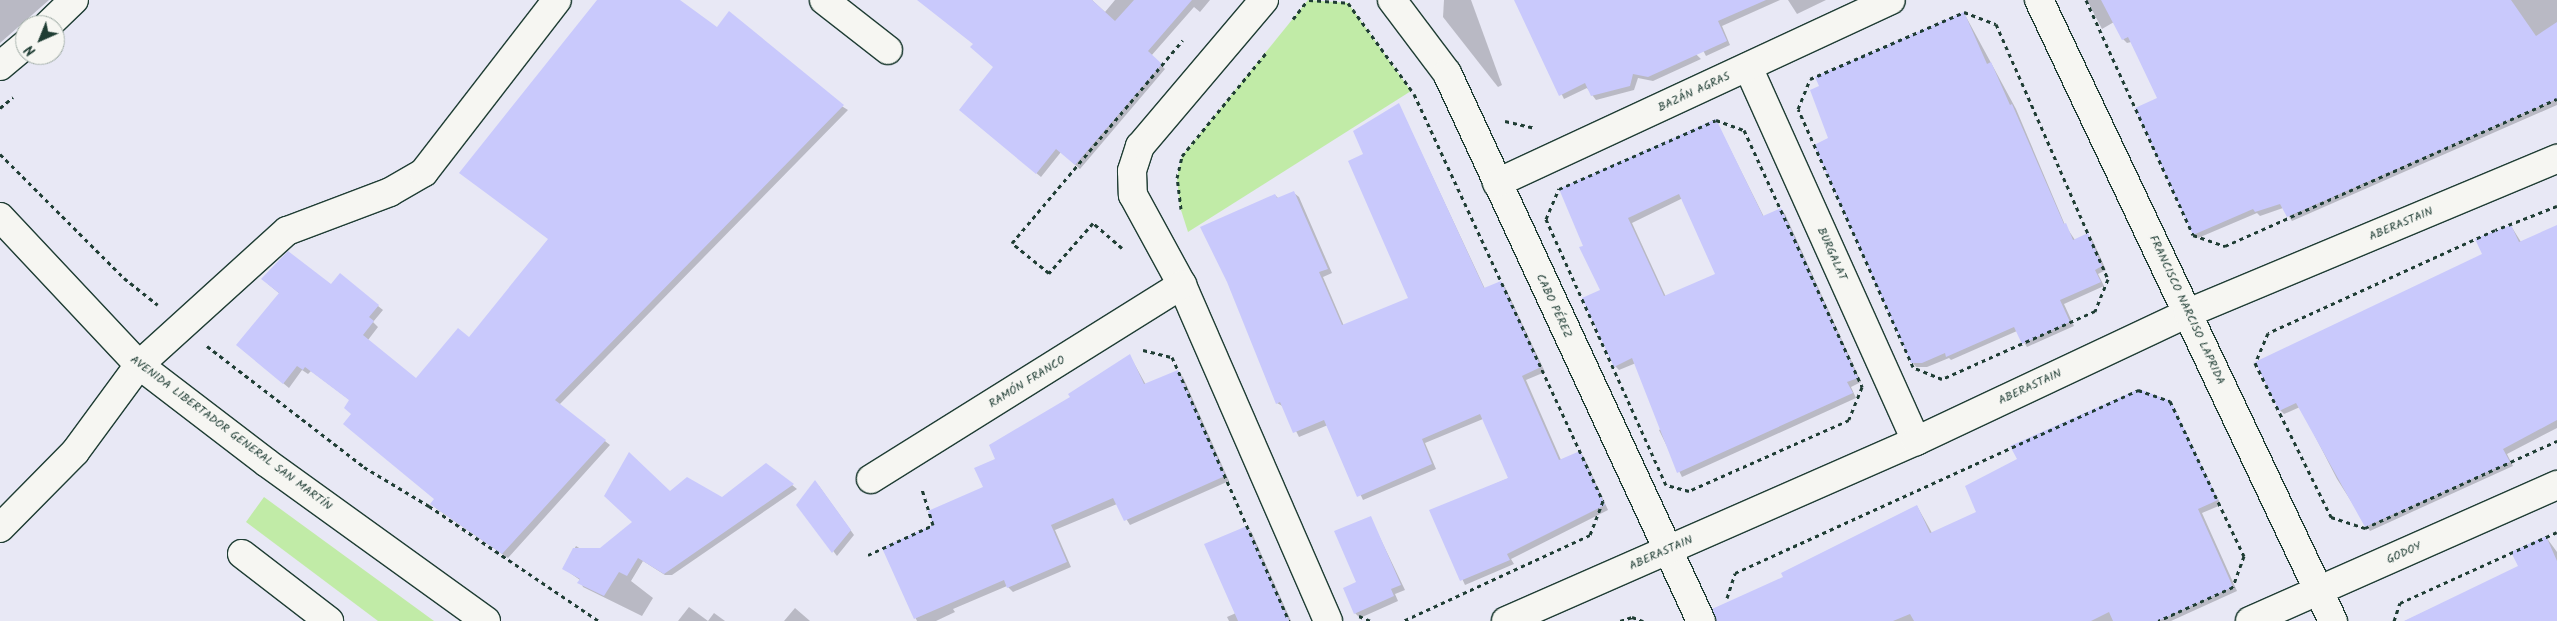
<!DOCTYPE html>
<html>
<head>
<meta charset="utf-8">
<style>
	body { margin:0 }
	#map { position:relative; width:2557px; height:621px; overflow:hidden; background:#e8e8f5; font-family:Kalam,sans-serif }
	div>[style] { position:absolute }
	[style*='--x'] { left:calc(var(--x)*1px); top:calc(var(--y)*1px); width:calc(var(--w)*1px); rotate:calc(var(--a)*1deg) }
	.green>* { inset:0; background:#c1eba7 }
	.shadow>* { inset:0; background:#0003 }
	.building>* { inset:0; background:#c9c9fc }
	.path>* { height:3px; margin-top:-1.5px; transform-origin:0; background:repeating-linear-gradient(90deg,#1f3d34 0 4px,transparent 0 8px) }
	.roads { filter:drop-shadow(1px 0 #1f3d34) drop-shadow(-1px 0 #1f3d34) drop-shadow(0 1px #1f3d34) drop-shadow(0 -1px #1f3d34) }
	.minor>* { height:28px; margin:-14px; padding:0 14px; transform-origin:14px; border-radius:14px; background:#f6f6f2 }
	.major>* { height:28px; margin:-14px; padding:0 14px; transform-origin:14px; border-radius:14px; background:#f6f6f2 }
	span { translate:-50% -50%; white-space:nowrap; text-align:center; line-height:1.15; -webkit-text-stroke:4px #f6f6f2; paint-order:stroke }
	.street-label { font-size:12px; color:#1f3d34 }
	.north { position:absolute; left:15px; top:15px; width:50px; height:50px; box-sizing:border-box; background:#f6f6f2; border:1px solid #a0aca6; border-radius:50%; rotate:224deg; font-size:14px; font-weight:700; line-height:20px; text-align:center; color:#1f3d34 }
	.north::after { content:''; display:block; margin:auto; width:18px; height:22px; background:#1f3d34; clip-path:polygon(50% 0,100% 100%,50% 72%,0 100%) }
</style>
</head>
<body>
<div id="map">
	<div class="green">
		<i style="clip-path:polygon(1308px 0,1348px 3px,1411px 91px,1188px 232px,1180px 207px,1177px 178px,1182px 156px)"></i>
		<i style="clip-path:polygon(264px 497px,434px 621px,378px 621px,246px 522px)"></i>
	</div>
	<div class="shadow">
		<i style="clip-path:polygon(0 0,49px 0,0 43px)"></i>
		<i style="clip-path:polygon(598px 0,678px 0,717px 29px,848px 110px,559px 405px,610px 445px,508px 558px,437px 509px,432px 504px,436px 499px,352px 414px,351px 401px,311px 371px,308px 374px,302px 370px,289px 388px,243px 350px,280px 294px,268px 284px,331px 286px,378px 306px,383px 310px,373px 322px,378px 327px,368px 340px,416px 380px,469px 339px,549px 239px)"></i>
		<i style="clip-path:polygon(918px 0,1092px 0,1105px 12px,1115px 0,1210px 0,1200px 12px,1194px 7px,1151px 56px,1165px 69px,1080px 169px,1061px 152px,1041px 177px,965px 114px,995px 67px,974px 44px)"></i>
		<i style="clip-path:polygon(1444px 0,1471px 0,1502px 85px,1498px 87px,1494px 82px,1443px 17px)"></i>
		<i style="clip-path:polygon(1515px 0,1640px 0,1701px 59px,1653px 81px,1638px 78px,1634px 90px,1596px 100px,1587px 88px,1564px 99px)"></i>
		<i style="clip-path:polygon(1677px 0,1780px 0,1722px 26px,1730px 45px,1706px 56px)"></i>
		<i style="clip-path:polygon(1788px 0,1826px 0,1797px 14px)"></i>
		<i style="clip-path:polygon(2087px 0,2557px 0,2557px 105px,2292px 221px,2283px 208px,2260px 216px,2257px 213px,2198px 238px,2194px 234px,2159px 99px,2131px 42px,2127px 43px,2123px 39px,2114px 22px,2102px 29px)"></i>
		<i style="clip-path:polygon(1964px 13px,2016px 109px,2065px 225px,2075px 240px,2088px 235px,2092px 239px,2106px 270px,2098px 274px,2104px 286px,2064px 304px,2074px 326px,2027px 347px,2017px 331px,1951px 360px,1949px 358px,1927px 367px,1916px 367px,1912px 362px,1830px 139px)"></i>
		<i style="clip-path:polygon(1399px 105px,1485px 289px,1500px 282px,1505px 287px,1545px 372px,1526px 380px,1561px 460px,1580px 452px,1584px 457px,1608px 510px,1511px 559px,1514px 564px,1465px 585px,1431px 511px,1509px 478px,1483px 419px,1425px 443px,1436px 469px,1363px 500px,1328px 425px,1299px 437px,1284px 407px,1277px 403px,1275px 195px,1279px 199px,1294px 193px,1299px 197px,1332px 273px,1323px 277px,1344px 326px,1410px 299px,1365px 155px)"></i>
		<i style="clip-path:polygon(evenodd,1716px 121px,1764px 217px,1780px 209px,1785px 214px,1861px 382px,1851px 387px,1856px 398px,1682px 477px,1659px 430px,1663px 428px,1636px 363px,1619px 370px,1615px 366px,1602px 291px,1585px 246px,1716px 121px,1683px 198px,1717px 275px,1666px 297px,1632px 223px,1683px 198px)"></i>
		<i style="clip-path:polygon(2511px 226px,2521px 242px,2557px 227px,2557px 428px,2507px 454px,2513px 466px,2370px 531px,2337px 479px,2300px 407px,2284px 414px,2280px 410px,2484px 254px)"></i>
		<i style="clip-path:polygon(1130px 356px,1146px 385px,1178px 372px,1183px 377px,1229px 481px,1130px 525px,1117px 504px,1055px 530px,1071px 567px,1013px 592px,1007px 586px,953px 609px,955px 612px,936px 621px,917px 621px,884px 549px,935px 526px,984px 488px,997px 459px,1071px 397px)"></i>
		<i style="clip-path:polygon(2170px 402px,2221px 505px,2202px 513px,2237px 591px,2171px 621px,1736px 621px,1785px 578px,1917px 506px,1932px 533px,1978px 512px)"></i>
		<i style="clip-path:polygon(766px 464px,797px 489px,672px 575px,665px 575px,643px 561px,631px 581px,653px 598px,642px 616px,583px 587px,580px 580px,563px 568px,576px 546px,592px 556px,669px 493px,722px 498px)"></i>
		<i style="clip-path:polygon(819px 486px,854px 535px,837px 556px,798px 505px)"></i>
		<i style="clip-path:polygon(1370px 517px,1405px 590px,1395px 594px,1398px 601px,1360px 618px,1355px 613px)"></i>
		<i style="clip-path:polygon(1247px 527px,1252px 533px,1291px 621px,1229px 621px,1227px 617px,1236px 613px)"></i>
		<i style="clip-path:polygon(2546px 537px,2557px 552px,2557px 621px,2405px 621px,2520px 567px)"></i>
		<i style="clip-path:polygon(689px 607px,708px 621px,678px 621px)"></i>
		<i style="clip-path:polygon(795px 608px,810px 621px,784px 621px)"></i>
		<i style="clip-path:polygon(714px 613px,725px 621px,708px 621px)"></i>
	</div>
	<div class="building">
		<i style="clip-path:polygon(597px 0,680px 0,717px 27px,729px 11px,844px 105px,555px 400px,606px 440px,502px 554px,430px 504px,434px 499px,343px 424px,351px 414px,344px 408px,349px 400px,305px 367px,303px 370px,297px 366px,283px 384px,236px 345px,279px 293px,261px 279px,288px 251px,331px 284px,340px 273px,379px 305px,369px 317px,374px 321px,363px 335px,416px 378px,458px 328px,469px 337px,548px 239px,459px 173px)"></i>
		<i style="clip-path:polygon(917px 0,1092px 0,1115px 21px,1134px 0,1192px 0,1148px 51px,1162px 64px,1075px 165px,1056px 149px,1036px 174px,959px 110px,993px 67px,970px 47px,973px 44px)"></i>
		<i style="clip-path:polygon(1514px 0,1766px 0,1718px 21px,1727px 41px,1648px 77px,1633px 74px,1630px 86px,1591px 96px,1585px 83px,1559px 96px)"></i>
		<i style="clip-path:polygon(2101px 0,2511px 0,2536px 36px,2557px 22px,2557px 99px,2287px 217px,2280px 204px,2255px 212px,2253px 209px,2193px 235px,2135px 108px,2157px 98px,2128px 37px,2122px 40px)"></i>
		<i style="clip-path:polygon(1964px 12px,1987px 64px,1991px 62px,2010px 105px,2012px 104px,2064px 224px,2066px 223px,2073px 240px,2088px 233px,2102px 266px,2095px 270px,2101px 282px,2060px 300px,2070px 322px,2022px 344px,2014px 327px,1946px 357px,1945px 353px,1922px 363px,1911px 363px,1814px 145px,1828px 138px,1810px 90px,1819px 86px,1815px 77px)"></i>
		<i style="clip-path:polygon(1399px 103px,1484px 288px,1501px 281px,1541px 367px,1522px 376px,1559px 460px,1580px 451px,1605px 505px,1507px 554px,1510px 560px,1460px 581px,1429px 510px,1508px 478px,1480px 414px,1422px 439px,1432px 464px,1357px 497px,1324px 420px,1293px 433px,1280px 402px,1276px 404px,1227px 282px,1200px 227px,1275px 194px,1277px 198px,1294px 191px,1328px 269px,1319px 272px,1342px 325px,1408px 298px,1348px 161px,1363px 154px,1353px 131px)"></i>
		<i style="clip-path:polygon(evenodd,1716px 119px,1763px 216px,1781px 208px,1858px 378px,1847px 382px,1853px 393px,1677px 473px,1632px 358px,1614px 367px,1582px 298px,1600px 290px,1579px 247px,1583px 246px,1559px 189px,1716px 119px,1679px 194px,1715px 274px,1664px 296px,1628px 218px,1679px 194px)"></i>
		<i style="clip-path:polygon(2511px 225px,2519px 242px,2557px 225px,2557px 420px,2503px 449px,2510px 462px,2365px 527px,2296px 403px,2279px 411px,2255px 362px,2482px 254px,2475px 239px)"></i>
		<i style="clip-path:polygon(1130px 354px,1144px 384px,1178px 370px,1225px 476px,1124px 521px,1113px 498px,1051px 525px,1067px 562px,1007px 588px,1004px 580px,914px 619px,882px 548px,933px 525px,928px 511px,983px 487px,974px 468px,995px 459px,989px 445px,1070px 397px,1068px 394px)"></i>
		<i style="clip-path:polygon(2139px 389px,2171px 401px,2182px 424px,2218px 500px,2198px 509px,2233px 587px,2158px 621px,2113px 621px,2109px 612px,2091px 621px,1914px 621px,1910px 614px,1893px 621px,1716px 621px,1712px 609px,1783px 577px,1781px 573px,1917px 505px,1930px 533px,1976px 512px,1965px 486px,2017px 459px,2010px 446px)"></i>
		<i style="clip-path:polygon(629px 452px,670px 491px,687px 477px,722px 497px,766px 463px,794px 484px,664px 574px,638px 558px,627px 576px,619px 572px,604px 596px,577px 583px,580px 579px,562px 569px,573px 548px,600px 548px,632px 522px,604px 496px)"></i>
		<i style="clip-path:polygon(815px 480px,851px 530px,832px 553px,796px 505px)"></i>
		<i style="clip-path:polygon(1371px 516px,1401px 585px,1391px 589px,1394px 596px,1354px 614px,1343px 588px,1356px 582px,1334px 531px)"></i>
		<i style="clip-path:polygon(1247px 526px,1266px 569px,1289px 621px,1238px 621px,1204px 544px)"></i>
		<i style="clip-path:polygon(2546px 536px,2557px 561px,2557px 621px,2404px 621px,2518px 566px,2511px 552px)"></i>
	</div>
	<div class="path">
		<i style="--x:1309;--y:0;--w:39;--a:4"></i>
		<i style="--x:1348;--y:3;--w:112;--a:54"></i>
		<i style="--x:1414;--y:94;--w:449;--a:65.1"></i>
		<i style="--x:1603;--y:501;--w:36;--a:111"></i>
		<i style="--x:1590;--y:535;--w:206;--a:155.3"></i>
		<i style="--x:2086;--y:0;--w:258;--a:65.5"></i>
		<i style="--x:2193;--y:235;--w:34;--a:19"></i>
		<i style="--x:2225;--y:246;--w:363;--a:-23.9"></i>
		<i style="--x:1964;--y:12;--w:34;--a:21"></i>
		<i style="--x:1996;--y:24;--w:279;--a:66.3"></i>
		<i style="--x:2108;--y:279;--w:35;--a:112"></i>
		<i style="--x:2095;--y:311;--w:167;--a:156"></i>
		<i style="--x:1942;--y:379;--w:31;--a:-158"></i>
		<i style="--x:1913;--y:367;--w:282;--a:-114"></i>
		<i style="--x:1798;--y:109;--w:32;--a:-68"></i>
		<i style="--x:1810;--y:79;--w:168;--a:-23.5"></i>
		<i style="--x:1293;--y:19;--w:24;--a:-52"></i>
		<i style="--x:0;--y:108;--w:17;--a:-40"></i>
		<i style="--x:1716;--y:120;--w:30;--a:20"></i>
		<i style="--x:1744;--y:130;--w:283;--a:65.3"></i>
		<i style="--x:1862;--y:387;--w:35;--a:112"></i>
		<i style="--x:1849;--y:420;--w:175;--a:156.1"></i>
		<i style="--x:1689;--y:491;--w:24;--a:-165"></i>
		<i style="--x:1666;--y:485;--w:292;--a:-114.3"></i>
		<i style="--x:1546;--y:219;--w:33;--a:-67"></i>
		<i style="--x:1559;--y:189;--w:171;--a:-23.7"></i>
		<i style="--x:1505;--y:121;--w:31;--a:13"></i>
		<i style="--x:0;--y:154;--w:175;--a:45"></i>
		<i style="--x:124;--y:278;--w:43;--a:38.5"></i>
		<i style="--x:2557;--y:206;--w:66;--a:158.8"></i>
		<i style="--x:2495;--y:230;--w:249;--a:155.6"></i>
		<i style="--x:2268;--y:333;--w:33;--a:113"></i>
		<i style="--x:2255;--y:363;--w:172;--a:63.7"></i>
		<i style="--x:2331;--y:517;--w:36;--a:18"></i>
		<i style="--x:2365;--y:528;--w:211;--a:-24.4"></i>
		<i style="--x:1181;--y:209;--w:31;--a:-97"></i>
		<i style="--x:1177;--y:178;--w:23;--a:-77"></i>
		<i style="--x:1182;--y:156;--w:133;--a:-50.8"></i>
		<i style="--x:1122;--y:248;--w:38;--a:-139"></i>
		<i style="--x:1093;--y:223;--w:67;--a:131.3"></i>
		<i style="--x:1049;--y:273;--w:48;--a:-141"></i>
		<i style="--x:1012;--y:243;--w:265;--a:-49.9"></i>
		<i style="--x:207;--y:346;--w:198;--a:37.6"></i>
		<i style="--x:364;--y:467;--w:76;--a:31"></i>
		<i style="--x:429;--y:506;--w:205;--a:34.1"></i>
		<i style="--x:1143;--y:350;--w:30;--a:14"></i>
		<i style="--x:1172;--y:357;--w:289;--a:66.1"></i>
		<i style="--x:868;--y:555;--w:72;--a:-24.8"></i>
		<i style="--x:933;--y:525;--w:39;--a:-107"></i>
		<i style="--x:1727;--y:598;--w:26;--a:-72"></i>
		<i style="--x:1735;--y:573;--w:443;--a:-24.4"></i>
		<i style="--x:2138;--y:390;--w:34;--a:19"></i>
		<i style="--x:2170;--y:401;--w:172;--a:64.5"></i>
		<i style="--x:2244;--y:556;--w:33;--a:110"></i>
		<i style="--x:2233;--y:587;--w:82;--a:155.6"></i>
		<i style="--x:1359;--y:616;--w:13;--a:23"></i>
		<i style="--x:1620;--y:621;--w:13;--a:-18"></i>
		<i style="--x:1632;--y:617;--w:12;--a:20"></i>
		<i style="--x:2394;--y:621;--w:19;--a:-72"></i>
		<i style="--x:2400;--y:603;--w:172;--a:-24.3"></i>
	</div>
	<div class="roads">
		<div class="minor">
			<i style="--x:824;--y:0;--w:81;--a:38"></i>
			<i style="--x:1264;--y:0;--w:192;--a:130.3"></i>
			<i style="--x:1140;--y:146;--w:26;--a:108"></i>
			<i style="--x:1132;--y:171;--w:24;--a:88"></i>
			<i style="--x:1133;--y:195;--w:102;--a:61.4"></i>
			<i style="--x:1182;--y:285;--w:366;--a:66.5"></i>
			<i style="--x:1392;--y:0;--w:91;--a:53"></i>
			<i style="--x:1447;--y:73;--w:604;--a:65.13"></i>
			<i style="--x:2039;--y:0;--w:687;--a:64.67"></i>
			<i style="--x:48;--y:25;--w:36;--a:-44"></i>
			<i style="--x:0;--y:66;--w:33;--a:-40"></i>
			<i style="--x:1748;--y:67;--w:410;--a:65.8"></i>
			<i style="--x:1497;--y:183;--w:434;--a:-24.9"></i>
			<i style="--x:871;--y:479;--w:367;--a:-32"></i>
			<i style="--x:0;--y:528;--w:107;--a:-45.4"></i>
			<i style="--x:75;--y:452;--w:108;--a:-53.7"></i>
			<i style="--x:139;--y:365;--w:200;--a:-42.2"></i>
			<i style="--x:287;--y:231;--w:110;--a:-20.7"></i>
			<i style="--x:390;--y:192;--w:39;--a:-30"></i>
			<i style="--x:424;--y:172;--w:217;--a:-52.3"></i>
			<i style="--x:242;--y:554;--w:110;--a:37.6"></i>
			<i style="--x:1506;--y:621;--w:448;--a:-23.7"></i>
			<i style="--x:1916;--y:441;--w:301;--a:-25.2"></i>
			<i style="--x:2188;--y:313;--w:400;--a:-22.7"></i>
			<i style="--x:2250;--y:621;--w:336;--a:-23.9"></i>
		</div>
		<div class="major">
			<i style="--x:0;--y:217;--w:203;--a:46.8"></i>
			<i style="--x:139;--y:365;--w:161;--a:37.4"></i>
			<i style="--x:267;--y:463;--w:270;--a:35.8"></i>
		</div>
	</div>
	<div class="street-label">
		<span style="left:1694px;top:92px;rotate:-25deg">BAZÁN AGRAS</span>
		<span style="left:2401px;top:224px;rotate:-23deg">ABERASTAIN</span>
		<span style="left:1832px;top:254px;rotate:66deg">BURGALAT</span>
		<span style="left:1554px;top:306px;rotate:65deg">CABO PÉREZ</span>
		<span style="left:2187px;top:310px;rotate:65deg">FRANCISCO NARCISO LAPRIDA</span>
		<span style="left:1027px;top:382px;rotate:-32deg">RAMÓN FRANCO</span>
		<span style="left:2030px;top:387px;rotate:-25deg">ABERASTAIN</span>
		<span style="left:231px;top:433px;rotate:37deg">AVENIDA LIBERTADOR GENERAL SAN MARTÍN</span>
		<span style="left:1661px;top:553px;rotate:-24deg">ABERASTAIN</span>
		<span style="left:2404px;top:553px;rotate:-24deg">GODOY</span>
	</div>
	<div class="north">N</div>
</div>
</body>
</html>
